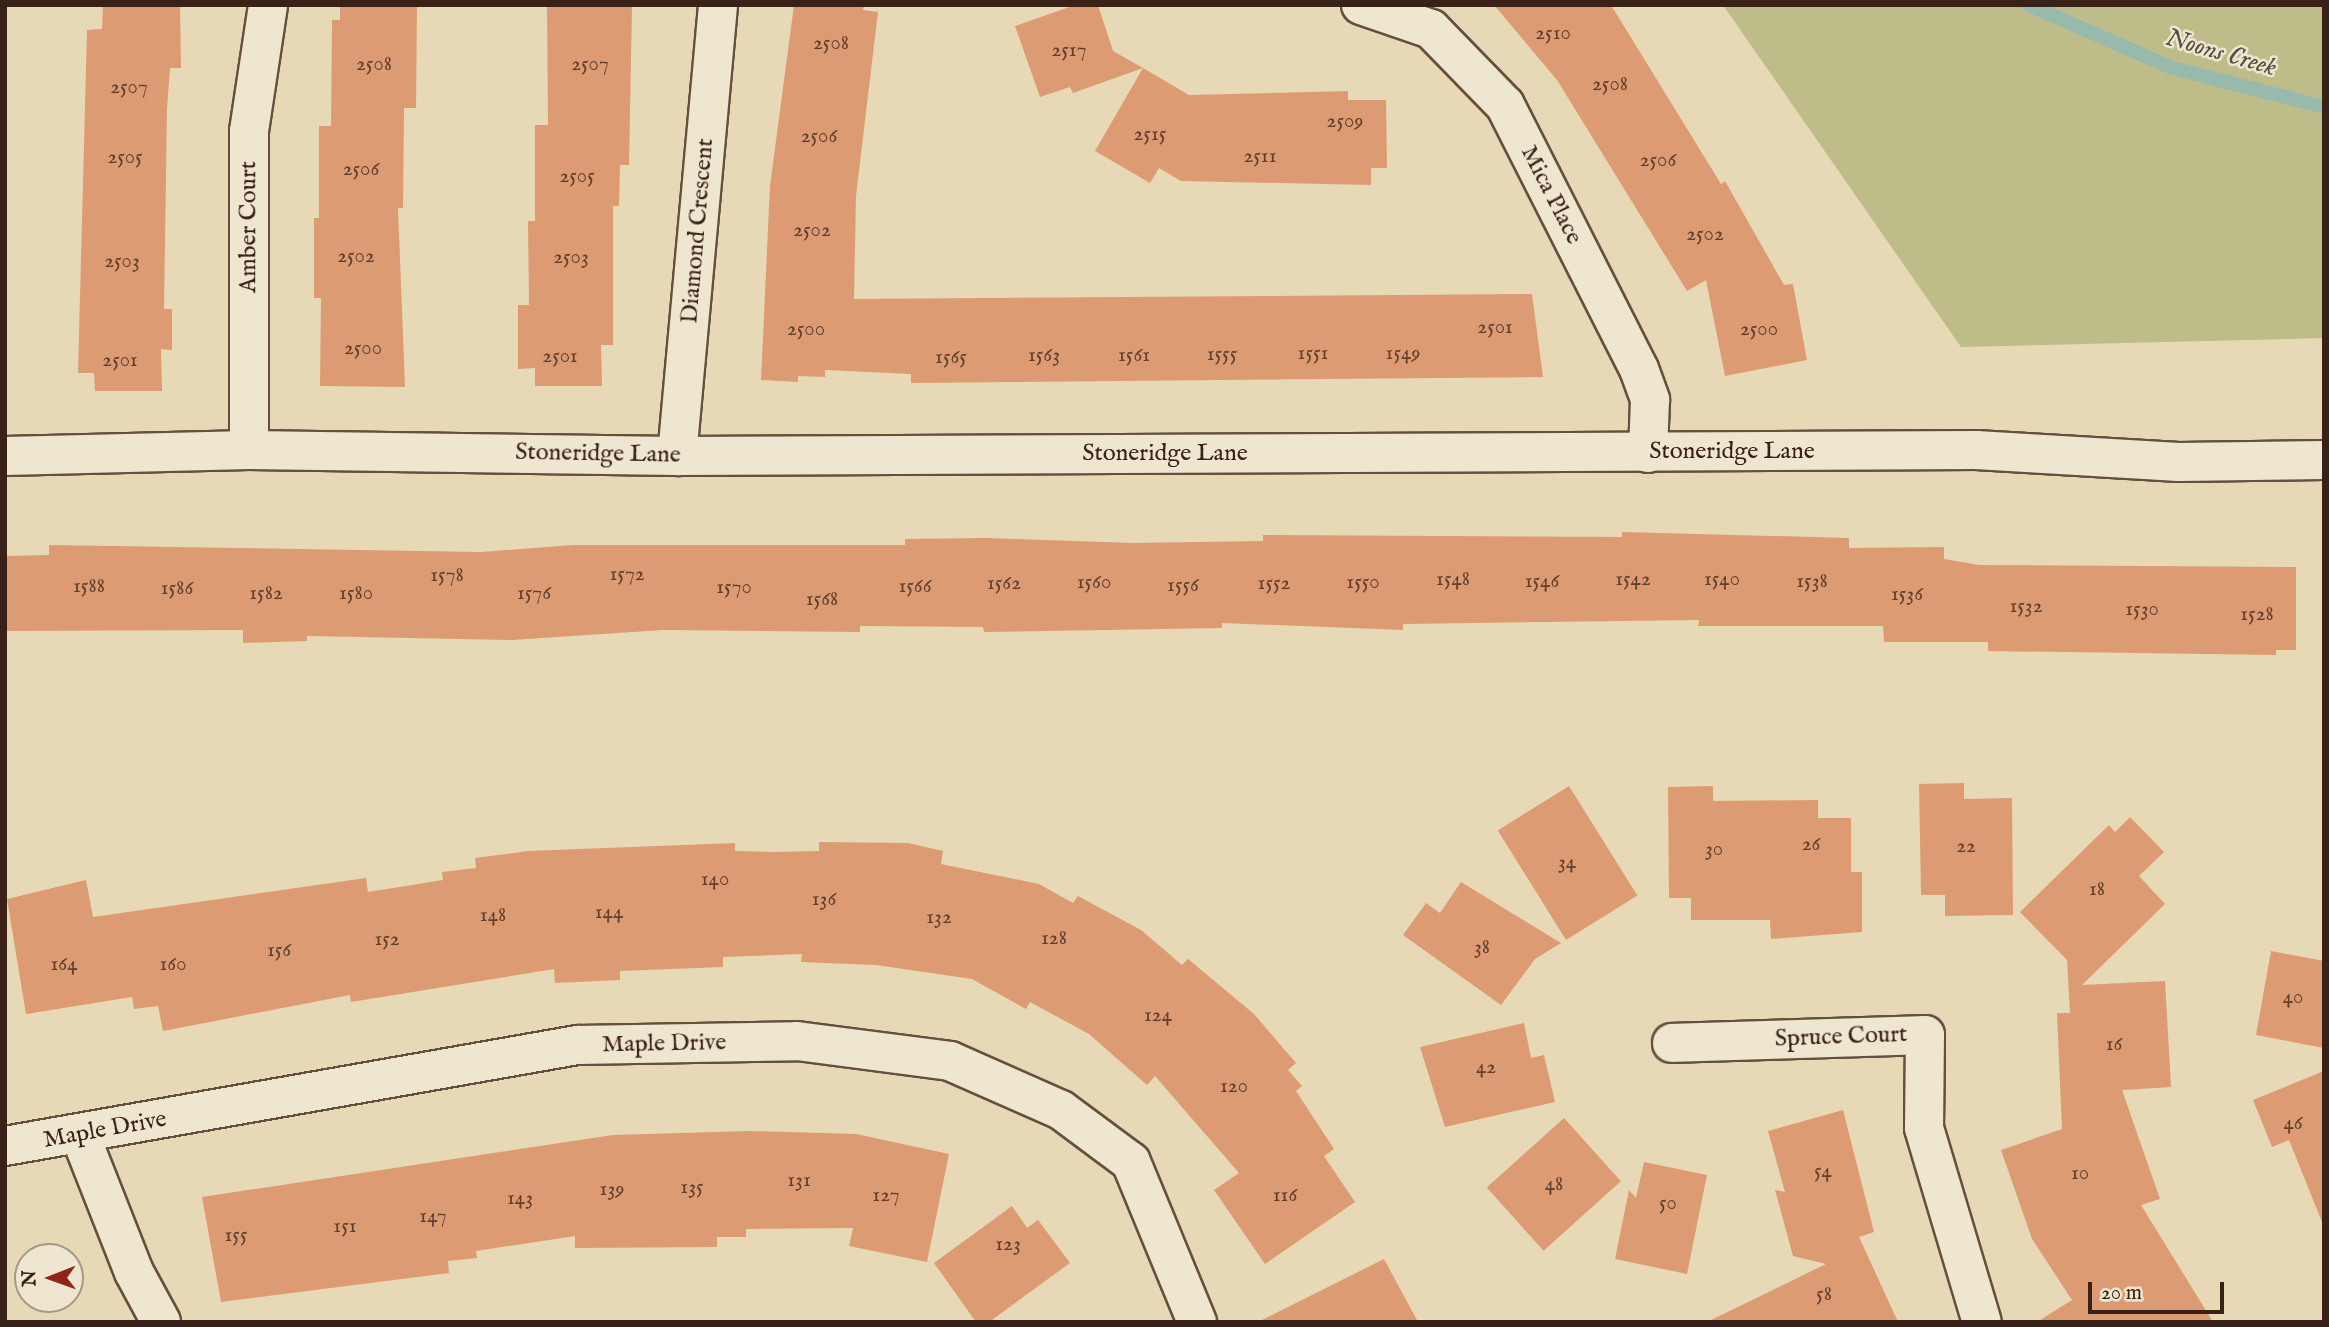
<!DOCTYPE html>
<html>
<head>
<meta charset="utf-8">
<style>
	body { margin:0 }
	#map { position:relative; width:2329px; height:1327px; overflow:hidden; background:#e7d8b6; font-family:"IM FELL English",serif }
	div>[style] { position:absolute }
	[style*='--x'] { left:calc(var(--x)*1px); top:calc(var(--y)*1px); width:calc(var(--w)*1px); rotate:calc(var(--a)*1deg) }
	.green>* { inset:0; background:#bebc88 }
	.stream>* { height:14px; margin:-7px; padding:0 7px; transform-origin:7px; border-radius:7px; background:#97baad }
	.building>* { inset:0; background:#dd9b73; transform-origin:0 0 }
	.roads { filter:drop-shadow(2px 0 #654f3f) drop-shadow(-2px 0 #654f3f) drop-shadow(0 2px #654f3f) drop-shadow(0 -2px #654f3f) }
	.street>* { height:38px; margin:-19px; padding:0 19px; transform-origin:19px; border-radius:19px; background:#efe6d0 }
	span { translate:-50% -50%; white-space:nowrap; text-align:center; line-height:1.15; -webkit-text-stroke:5px #efe6d0; paint-order:stroke }
	.number-label { font-size:21px; color:#63402e }
	.number-label span { -webkit-text-stroke-width:0 }
	.street-label { font-size:24px; color:#3a2117 }
	.water-label { font-size:26px; color:#564f44; font-style:italic }
	.frame { position:absolute; inset:0; border:7px solid #3a2117; pointer-events:none }
	.north { position:absolute; left:14px; top:1243px; width:70px; height:70px; box-sizing:border-box; background:#efe6d0; border:2px solid #a79786; border-radius:50%; rotate:269deg; font-size:19px; font-weight:700; line-height:28px; text-align:center; color:#3a2117 }
	.north::after { content:''; display:block; margin:auto; width:24px; height:32px; background:#8f2418; clip-path:polygon(50% 0,100% 100%,50% 72%,0 100%) }
	.scale { position:absolute; left:2088px; top:1282px; width:136px; height:32px; box-sizing:border-box; border:4px solid #3a2117; border-top:0; padding-left:9px; font-size:21px; line-height:24px; white-space:nowrap; color:#3a2117; -webkit-text-stroke:5px #efe6d0; paint-order:stroke }
</style>
</head>
<body>
<div id="map">
	<div class="green">
		<i style="clip-path:polygon(1723px 5px,2324px 5px,2324px 338px,1961px 347px)"></i>
	</div>
	<div class="stream">
		<i style="--x:2029;--y:5;--w:156;--a:23.8"></i>
		<i style="--x:2172;--y:68;--w:157;--a:14.4"></i>
	</div>
	<div class="building">
		<i style="clip-path:polygon(103px 5px,180px 5px,181px 68px,170px 68px,167px 109px,164px 309px,172px 309px,172px 350px,161px 349px,162px 391px,95px 391px,94px 373px,78px 373px,87px 30px,102px 29px)"></i>
		<i style="clip-path:polygon(340px 5px,417px 5px,416px 108px,404px 108px,403px 208px,398px 208px,405px 387px,320px 386px,321px 298px,314px 298px,314px 218px,319px 218px,319px 126px,331px 126px,332px 20px,340px 20px)"></i>
		<i style="clip-path:polygon(547px 5px,632px 5px,629px 165px,620px 165px,619px 206px,613px 206px,613px 345px,601px 345px,602px 386px,535px 386px,535px 368px,518px 369px,518px 305px,529px 305px,528px 221px,535px 221px,535px 125px,548px 125px)"></i>
		<i style="clip-path:polygon(794px 5px,864px 5px,863px 10px,878px 12px,856px 196px,854px 299px,1532px 294px,1543px 377px,911px 383px,911px 374px,825px 370px,825px 377px,798px 376px,798px 382px,761px 380px,770px 186px)"></i>
		<i style="clip-path:polygon(1075px 5px,1098px 5px,1113px 51px,1143px 68px,1073px 93px,1070px 87px,1040px 97px,1015px 26px)"></i>
		<i style="clip-path:polygon(1494px 5px,1611px 5px,1721px 184px,1725px 181px,1784px 285px,1793px 284px,1807px 360px,1725px 376px,1706px 280px,1687px 291px,1557px 80px)"></i>
		<i style="clip-path:polygon(1143px 68px,1189px 95px,1348px 91px,1348px 100px,1386px 100px,1387px 168px,1371px 168px,1371px 185px,1181px 181px,1159px 168px,1150px 183px,1095px 151px)"></i>
		<i style="clip-path:polygon(1622px 532px,1849px 538px,1849px 548px,1944px 547px,1944px 559px,1979px 565px,2296px 567px,2296px 650px,2276px 650px,2276px 655px,1988px 651px,1988px 642px,1884px 642px,1883px 626px,1698px 626px,1699px 620px,1403px 624px,1403px 630px,1222px 623px,1222px 628px,984px 632px,983px 627px,860px 626px,860px 632px,663px 630px,512px 640px,307px 636px,307px 641px,243px 643px,243px 630px,5px 631px,5px 556px,49px 555px,49px 545px,481px 552px,573px 545px,905px 545px,905px 539px,986px 538px,1133px 543px,1263px 541px,1263px 535px,1622px 537px)"></i>
		<i style="clip-path:polygon(1964px 783px,1964px 799px,2012px 798px,2013px 915px,1945px 916px,1945px 895px,1921px 895px,1919px 784px)"></i>
		<i style="left:1569px;top:786px;width:129px;height:84px;rotate:58deg"></i>
		<i style="clip-path:polygon(1713px 786px,1713px 801px,1818px 800px,1818px 818px,1851px 818px,1851px 872px,1862px 872px,1862px 932px,1771px 939px,1770px 920px,1691px 920px,1691px 898px,1669px 898px,1668px 787px)"></i>
		<i style="clip-path:polygon(2130px 817px,2164px 852px,2139px 876px,2165px 904px,2082px 985px,2165px 981px,2171px 1087px,2122px 1090px,2160px 1199px,2141px 1205px,2213px 1322px,2037px 1322px,2072px 1300px,2032px 1239px,2001px 1150px,2062px 1129px,2057px 1013px,2070px 1013px,2067px 960px,2020px 912px,2109px 825px,2115px 832px)"></i>
		<i style="clip-path:polygon(819px 842px,908px 843px,943px 851px,941px 864px,1039px 884px,1073px 903px,1078px 896px,1141px 930px,1182px 965px,1188px 959px,1254px 1014px,1296px 1063px,1288px 1070px,1302px 1086px,1296px 1091px,1334px 1149px,1324px 1156px,1355px 1202px,1265px 1264px,1214px 1190px,1239px 1173px,1155px 1076px,1147px 1085px,1089px 1034px,1030px 1002px,1026px 1009px,972px 979px,876px 965px,801px 962px,802px 954px,723px 957px,723px 967px,620px 971px,620px 980px,555px 983px,554px 969px,351px 1002px,350px 995px,163px 1031px,158px 1006px,134px 1009px,132px 997px,26px 1014px,7px 899px,86px 880px,93px 917px,366px 878px,368px 892px,443px 880px,442px 872px,476px 868px,475px 858px,528px 851px,735px 843px,735px 851px,774px 852px,819px 851px)"></i>
		<i style="clip-path:polygon(1461px 882px,1561px 943px,1535px 959px,1501px 1005px,1403px 935px,1426px 903px,1440px 913px)"></i>
		<i style="clip-path:polygon(2271px 951px,2324px 961px,2324px 1048px,2256px 1035px)"></i>
		<i style="clip-path:polygon(1524px 1023px,1531px 1058px,1544px 1055px,1555px 1102px,1445px 1127px,1420px 1047px)"></i>
		<i style="clip-path:polygon(2324px 1071px,2324px 1222px,2322px 1222px,2289px 1140px,2272px 1147px,2253px 1100px)"></i>
		<i style="clip-path:polygon(1843px 1110px,1874px 1232px,1859px 1237px,1898px 1322px,1707px 1322px,1826px 1264px,1793px 1256px,1775px 1190px,1785px 1192px,1768px 1131px)"></i>
		<i style="left:1564px;top:1118px;width:85px;height:104px;rotate:48deg"></i>
		<i style="clip-path:polygon(749px 1131px,856px 1134px,949px 1154px,927px 1262px,849px 1246px,853px 1228px,746px 1229px,746px 1237px,717px 1237px,717px 1247px,575px 1248px,575px 1236px,476px 1251px,477px 1258px,448px 1261px,449px 1273px,221px 1302px,202px 1197px,613px 1135px)"></i>
		<i style="clip-path:polygon(1644px 1162px,1707px 1175px,1687px 1274px,1615px 1259px,1629px 1190px,1636px 1198px)"></i>
		<i style="clip-path:polygon(1012px 1206px,1027px 1228px,1038px 1220px,1070px 1263px,989px 1322px,976px 1322px,934px 1263px)"></i>
		<i style="clip-path:polygon(1384px 1259px,1418px 1322px,1258px 1322px)"></i>
	</div>
	<div class="roads">
		<div class="street">
			<i style="--x:1361;--y:5;--w:74;--a:18.9"></i>
			<i style="--x:1431;--y:29;--w:106;--a:45.8"></i>
			<i style="--x:1505;--y:105;--w:296;--a:63.1"></i>
			<i style="--x:1639;--y:369;--w:33;--a:70"></i>
			<i style="--x:1650;--y:400;--w:53;--a:92.2"></i>
			<i style="--x:249;--y:450;--w:319;--a:-90"></i>
			<i style="--x:249;--y:131;--w:127;--a:-81.4"></i>
			<i style="--x:5;--y:456;--w:244;--a:-1.4"></i>
			<i style="--x:249;--y:450;--w:428;--a:0.8"></i>
			<i style="--x:677;--y:456;--w:1299;--a:-0.26"></i>
			<i style="--x:1976;--y:450;--w:203;--a:3.4"></i>
			<i style="--x:2179;--y:462;--w:145;--a:-0.8"></i>
			<i style="--x:677;--y:456;--w:453;--a:-84.8"></i>
			<i style="--x:1672;--y:1043;--w:253;--a:-1.8"></i>
			<i style="--x:1925;--y:1035;--w:93;--a:90.6"></i>
			<i style="--x:1924;--y:1128;--w:202;--a:73.4"></i>
			<i style="--x:80;--y:1135;--w:147;--a:68.5"></i>
			<i style="--x:134;--y:1272;--w:57;--a:61.6"></i>
			<i style="--x:5;--y:1146;--w:581;--a:-10.01"></i>
			<i style="--x:577;--y:1045;--w:220;--a:-1"></i>
			<i style="--x:797;--y:1041;--w:154;--a:7.4"></i>
			<i style="--x:950;--y:1061;--w:121;--a:23.8"></i>
			<i style="--x:1061;--y:1110;--w:87;--a:36.6"></i>
			<i style="--x:1131;--y:1162;--w:173;--a:67.6"></i>
		</div>
	</div>
	<div class="number-label">
		<span style="left:1553px;top:34px">2510</span>
		<span style="left:831px;top:44px">2508</span>
		<span style="left:1069px;top:51px">2517</span>
		<span style="left:374px;top:65px">2508</span>
		<span style="left:590px;top:65px">2507</span>
		<span style="left:1610px;top:85px">2508</span>
		<span style="left:129px;top:88px">2507</span>
		<span style="left:1345px;top:122px">2509</span>
		<span style="left:1150px;top:135px">2515</span>
		<span style="left:819px;top:137px">2506</span>
		<span style="left:1260px;top:157px">2511</span>
		<span style="left:125px;top:158px">2505</span>
		<span style="left:1658px;top:161px">2506</span>
		<span style="left:361px;top:170px">2506</span>
		<span style="left:577px;top:177px">2505</span>
		<span style="left:812px;top:231px">2502</span>
		<span style="left:1705px;top:235px">2502</span>
		<span style="left:356px;top:257px">2502</span>
		<span style="left:571px;top:258px">2503</span>
		<span style="left:122px;top:262px">2503</span>
		<span style="left:1495px;top:328px">2501</span>
		<span style="left:806px;top:330px">2500</span>
		<span style="left:1759px;top:330px">2500</span>
		<span style="left:363px;top:349px">2500</span>
		<span style="left:1313px;top:354px">1551</span>
		<span style="left:1403px;top:354px">1549</span>
		<span style="left:1222px;top:355px">1555</span>
		<span style="left:1044px;top:356px">1563</span>
		<span style="left:1134px;top:356px">1561</span>
		<span style="left:560px;top:357px">2501</span>
		<span style="left:951px;top:358px">1565</span>
		<span style="left:120px;top:361px">2501</span>
		<span style="left:627px;top:575px">1572</span>
		<span style="left:447px;top:576px">1578</span>
		<span style="left:1453px;top:580px">1548</span>
		<span style="left:1633px;top:580px">1542</span>
		<span style="left:1722px;top:580px">1540</span>
		<span style="left:1542px;top:582px">1546</span>
		<span style="left:1812px;top:582px">1538</span>
		<span style="left:1094px;top:583px">1560</span>
		<span style="left:1363px;top:583px">1550</span>
		<span style="left:1004px;top:584px">1562</span>
		<span style="left:1274px;top:584px">1552</span>
		<span style="left:1183px;top:586px">1556</span>
		<span style="left:89px;top:587px">1588</span>
		<span style="left:915px;top:587px">1566</span>
		<span style="left:734px;top:588px">1570</span>
		<span style="left:177px;top:589px">1586</span>
		<span style="left:266px;top:594px">1582</span>
		<span style="left:356px;top:594px">1580</span>
		<span style="left:534px;top:594px">1576</span>
		<span style="left:1907px;top:595px">1536</span>
		<span style="left:822px;top:600px">1568</span>
		<span style="left:2026px;top:607px">1532</span>
		<span style="left:2142px;top:610px">1530</span>
		<span style="left:2257px;top:615px">1528</span>
		<span style="left:1811px;top:845px">26</span>
		<span style="left:1966px;top:847px">22</span>
		<span style="left:1714px;top:850px">30</span>
		<span style="left:1567px;top:863px">34</span>
		<span style="left:715px;top:880px">140</span>
		<span style="left:2097px;top:890px">18</span>
		<span style="left:824px;top:900px">136</span>
		<span style="left:609px;top:913px">144</span>
		<span style="left:493px;top:916px">148</span>
		<span style="left:939px;top:918px">132</span>
		<span style="left:1054px;top:939px">128</span>
		<span style="left:387px;top:940px">152</span>
		<span style="left:1482px;top:948px">38</span>
		<span style="left:279px;top:951px">156</span>
		<span style="left:64px;top:965px">164</span>
		<span style="left:173px;top:965px">160</span>
		<span style="left:2293px;top:998px">40</span>
		<span style="left:1158px;top:1016px">124</span>
		<span style="left:2114px;top:1045px">16</span>
		<span style="left:1486px;top:1068px">42</span>
		<span style="left:1234px;top:1087px">120</span>
		<span style="left:2293px;top:1124px">46</span>
		<span style="left:1823px;top:1172px">54</span>
		<span style="left:2080px;top:1174px">10</span>
		<span style="left:799px;top:1181px">131</span>
		<span style="left:1554px;top:1185px">48</span>
		<span style="left:692px;top:1188px">135</span>
		<span style="left:612px;top:1190px">139</span>
		<span style="left:886px;top:1196px">127</span>
		<span style="left:1285px;top:1196px">116</span>
		<span style="left:520px;top:1199px">143</span>
		<span style="left:1668px;top:1204px">50</span>
		<span style="left:433px;top:1217px">147</span>
		<span style="left:345px;top:1227px">151</span>
		<span style="left:236px;top:1236px">155</span>
		<span style="left:1008px;top:1245px">123</span>
		<span style="left:1824px;top:1295px">58</span>
	</div>
	<div class="street-label">
		<span style="left:1551px;top:195px;rotate:63deg">Mica Place</span>
		<span style="left:249px;top:227px;rotate:-90deg">Amber Court</span>
		<span style="left:698px;top:231px;rotate:-85deg">Diamond Crescent</span>
		<span style="left:1732px;top:452px">Stoneridge Lane</span>
		<span style="left:598px;top:454px;rotate:1deg">Stoneridge Lane</span>
		<span style="left:1165px;top:454px">Stoneridge Lane</span>
		<span style="left:1841px;top:1037px;rotate:-2deg">Spruce Court</span>
		<span style="left:664px;top:1044px;rotate:-1deg">Maple Drive</span>
		<span style="left:105px;top:1130px;rotate:-10deg">Maple Drive</span>
	</div>
	<div class="water-label">
		<span style="left:2221px;top:53px;rotate:16deg">Noons Creek</span>
	</div>
	<div class="frame"></div>
	<div class="north">N</div>
	<div class="scale">20 m</div>
</div>
</body>
</html>
